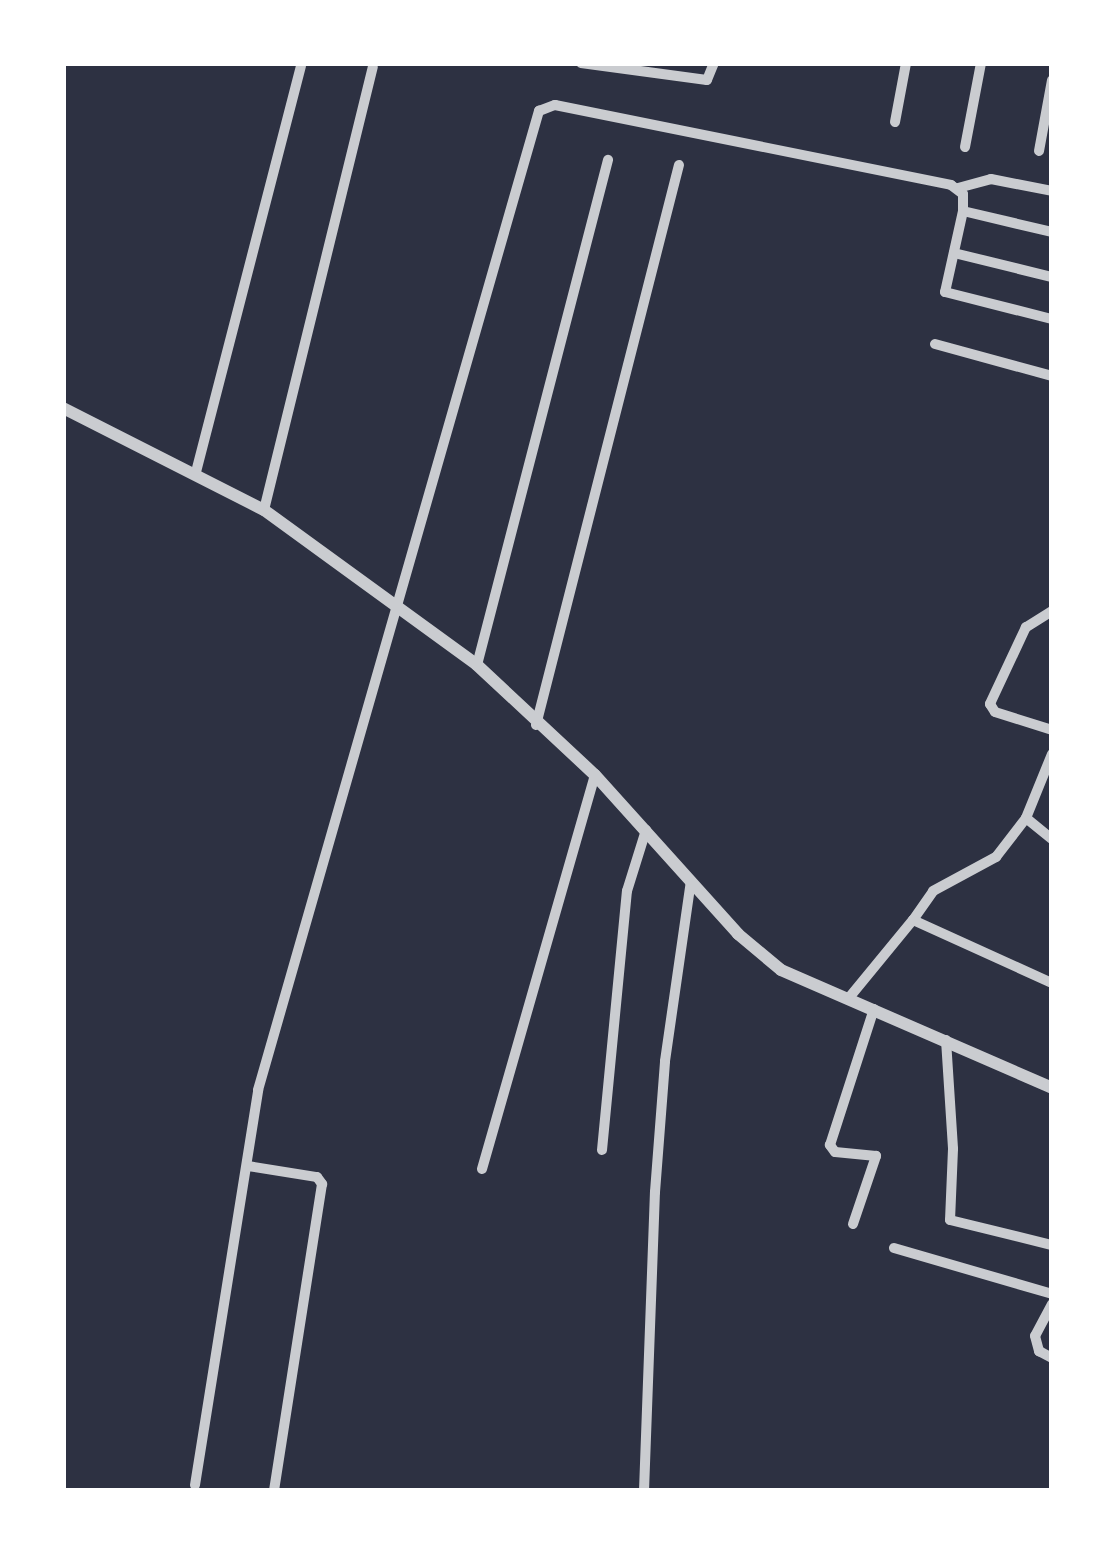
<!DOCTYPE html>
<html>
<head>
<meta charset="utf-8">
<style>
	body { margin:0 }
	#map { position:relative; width:1115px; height:1554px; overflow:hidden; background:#2d3142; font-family:Ubuntu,sans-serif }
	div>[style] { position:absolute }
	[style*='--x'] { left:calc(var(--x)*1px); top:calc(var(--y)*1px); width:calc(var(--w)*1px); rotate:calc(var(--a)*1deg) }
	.minor>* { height:10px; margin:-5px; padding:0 5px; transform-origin:5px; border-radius:5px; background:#caccd0 }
	.tertiary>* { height:12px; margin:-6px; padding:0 6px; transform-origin:6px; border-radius:6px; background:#caccd0 }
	span { translate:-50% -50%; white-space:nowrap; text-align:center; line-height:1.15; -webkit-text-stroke:9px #fff; paint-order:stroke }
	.frame { position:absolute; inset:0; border:66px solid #fff; pointer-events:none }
</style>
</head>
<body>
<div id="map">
	<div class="minor">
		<i style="--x:581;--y:63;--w:127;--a:7.7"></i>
		<i style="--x:707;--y:80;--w:18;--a:-68"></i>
		<i style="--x:895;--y:122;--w:60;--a:-79.4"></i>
		<i style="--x:965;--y:147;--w:86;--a:-79.2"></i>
		<i style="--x:1039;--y:151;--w:72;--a:-79.6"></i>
		<i style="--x:958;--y:188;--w:34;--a:-15"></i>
		<i style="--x:991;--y:179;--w:62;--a:11.1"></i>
		<i style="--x:963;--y:211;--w:91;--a:13.3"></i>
		<i style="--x:954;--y:253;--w:101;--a:13.8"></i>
		<i style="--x:935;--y:344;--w:121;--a:15.3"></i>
		<i style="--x:196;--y:472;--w:419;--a:-75.5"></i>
		<i style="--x:264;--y:510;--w:456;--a:-76.2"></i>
		<i style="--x:1052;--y:611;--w:31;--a:148"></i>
		<i style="--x:1026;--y:627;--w:85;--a:115.1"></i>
		<i style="--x:990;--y:704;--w:9;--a:58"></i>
		<i style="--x:995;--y:712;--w:60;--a:17.5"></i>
		<i style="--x:477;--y:665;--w:522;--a:-75.46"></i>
		<i style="--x:536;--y:725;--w:578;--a:-75.68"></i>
		<i style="--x:1026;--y:818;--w:33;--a:39"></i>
		<i style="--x:913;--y:920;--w:35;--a:-55"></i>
		<i style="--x:933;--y:891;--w:72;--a:-28.4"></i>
		<i style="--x:996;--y:857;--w:49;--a:-52.4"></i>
		<i style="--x:1026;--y:818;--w:69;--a:-67.9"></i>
		<i style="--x:848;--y:999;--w:102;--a:-50.6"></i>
		<i style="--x:913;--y:920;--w:153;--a:24.4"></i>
		<i style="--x:946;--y:1040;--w:109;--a:86.3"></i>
		<i style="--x:953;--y:1149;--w:71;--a:92.4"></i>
		<i style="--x:950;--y:1220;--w:105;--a:13.8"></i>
		<i style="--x:602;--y:1150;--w:260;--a:-84.5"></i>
		<i style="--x:627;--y:891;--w:64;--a:-72.7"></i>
		<i style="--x:248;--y:1166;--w:70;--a:9.1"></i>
		<i style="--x:317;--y:1177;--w:9;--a:54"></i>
		<i style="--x:322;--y:1184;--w:311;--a:98.9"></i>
		<i style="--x:482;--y:1169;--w:410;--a:-74"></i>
		<i style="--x:853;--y:1224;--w:72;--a:-71.3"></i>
		<i style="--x:876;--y:1156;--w:41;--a:-174.4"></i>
		<i style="--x:835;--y:1152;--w:9;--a:-126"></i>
		<i style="--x:830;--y:1145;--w:143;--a:-72.1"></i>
		<i style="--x:894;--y:1248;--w:165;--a:16.2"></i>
		<i style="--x:1052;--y:1304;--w:36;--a:118"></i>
		<i style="--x:1035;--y:1336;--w:16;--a:75"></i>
		<i style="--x:1039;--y:1351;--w:15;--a:28"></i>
		<i style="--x:195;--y:1485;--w:400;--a:-80.9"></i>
		<i style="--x:258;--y:1090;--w:1019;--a:-73.99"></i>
		<i style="--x:539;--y:111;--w:17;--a:-21"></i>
		<i style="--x:555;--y:105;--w:404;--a:11.4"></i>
		<i style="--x:951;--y:185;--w:15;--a:37"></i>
		<i style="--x:963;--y:194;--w:17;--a:90"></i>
		<i style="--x:963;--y:211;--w:83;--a:102.5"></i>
		<i style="--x:945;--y:292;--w:110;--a:14.2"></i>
		<i style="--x:644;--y:1491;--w:299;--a:-87.9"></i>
		<i style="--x:655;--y:1192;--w:131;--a:-85.6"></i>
		<i style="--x:665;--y:1061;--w:182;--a:-81.8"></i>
	</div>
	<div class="tertiary">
		<i style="--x:63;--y:408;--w:225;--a:26.9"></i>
		<i style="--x:264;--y:510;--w:263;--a:36"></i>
		<i style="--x:477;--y:665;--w:161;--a:43"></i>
		<i style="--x:595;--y:775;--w:214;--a:48"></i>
		<i style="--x:738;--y:934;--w:56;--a:39.9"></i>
		<i style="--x:781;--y:970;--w:296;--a:23.5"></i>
	</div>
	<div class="frame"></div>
</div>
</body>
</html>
